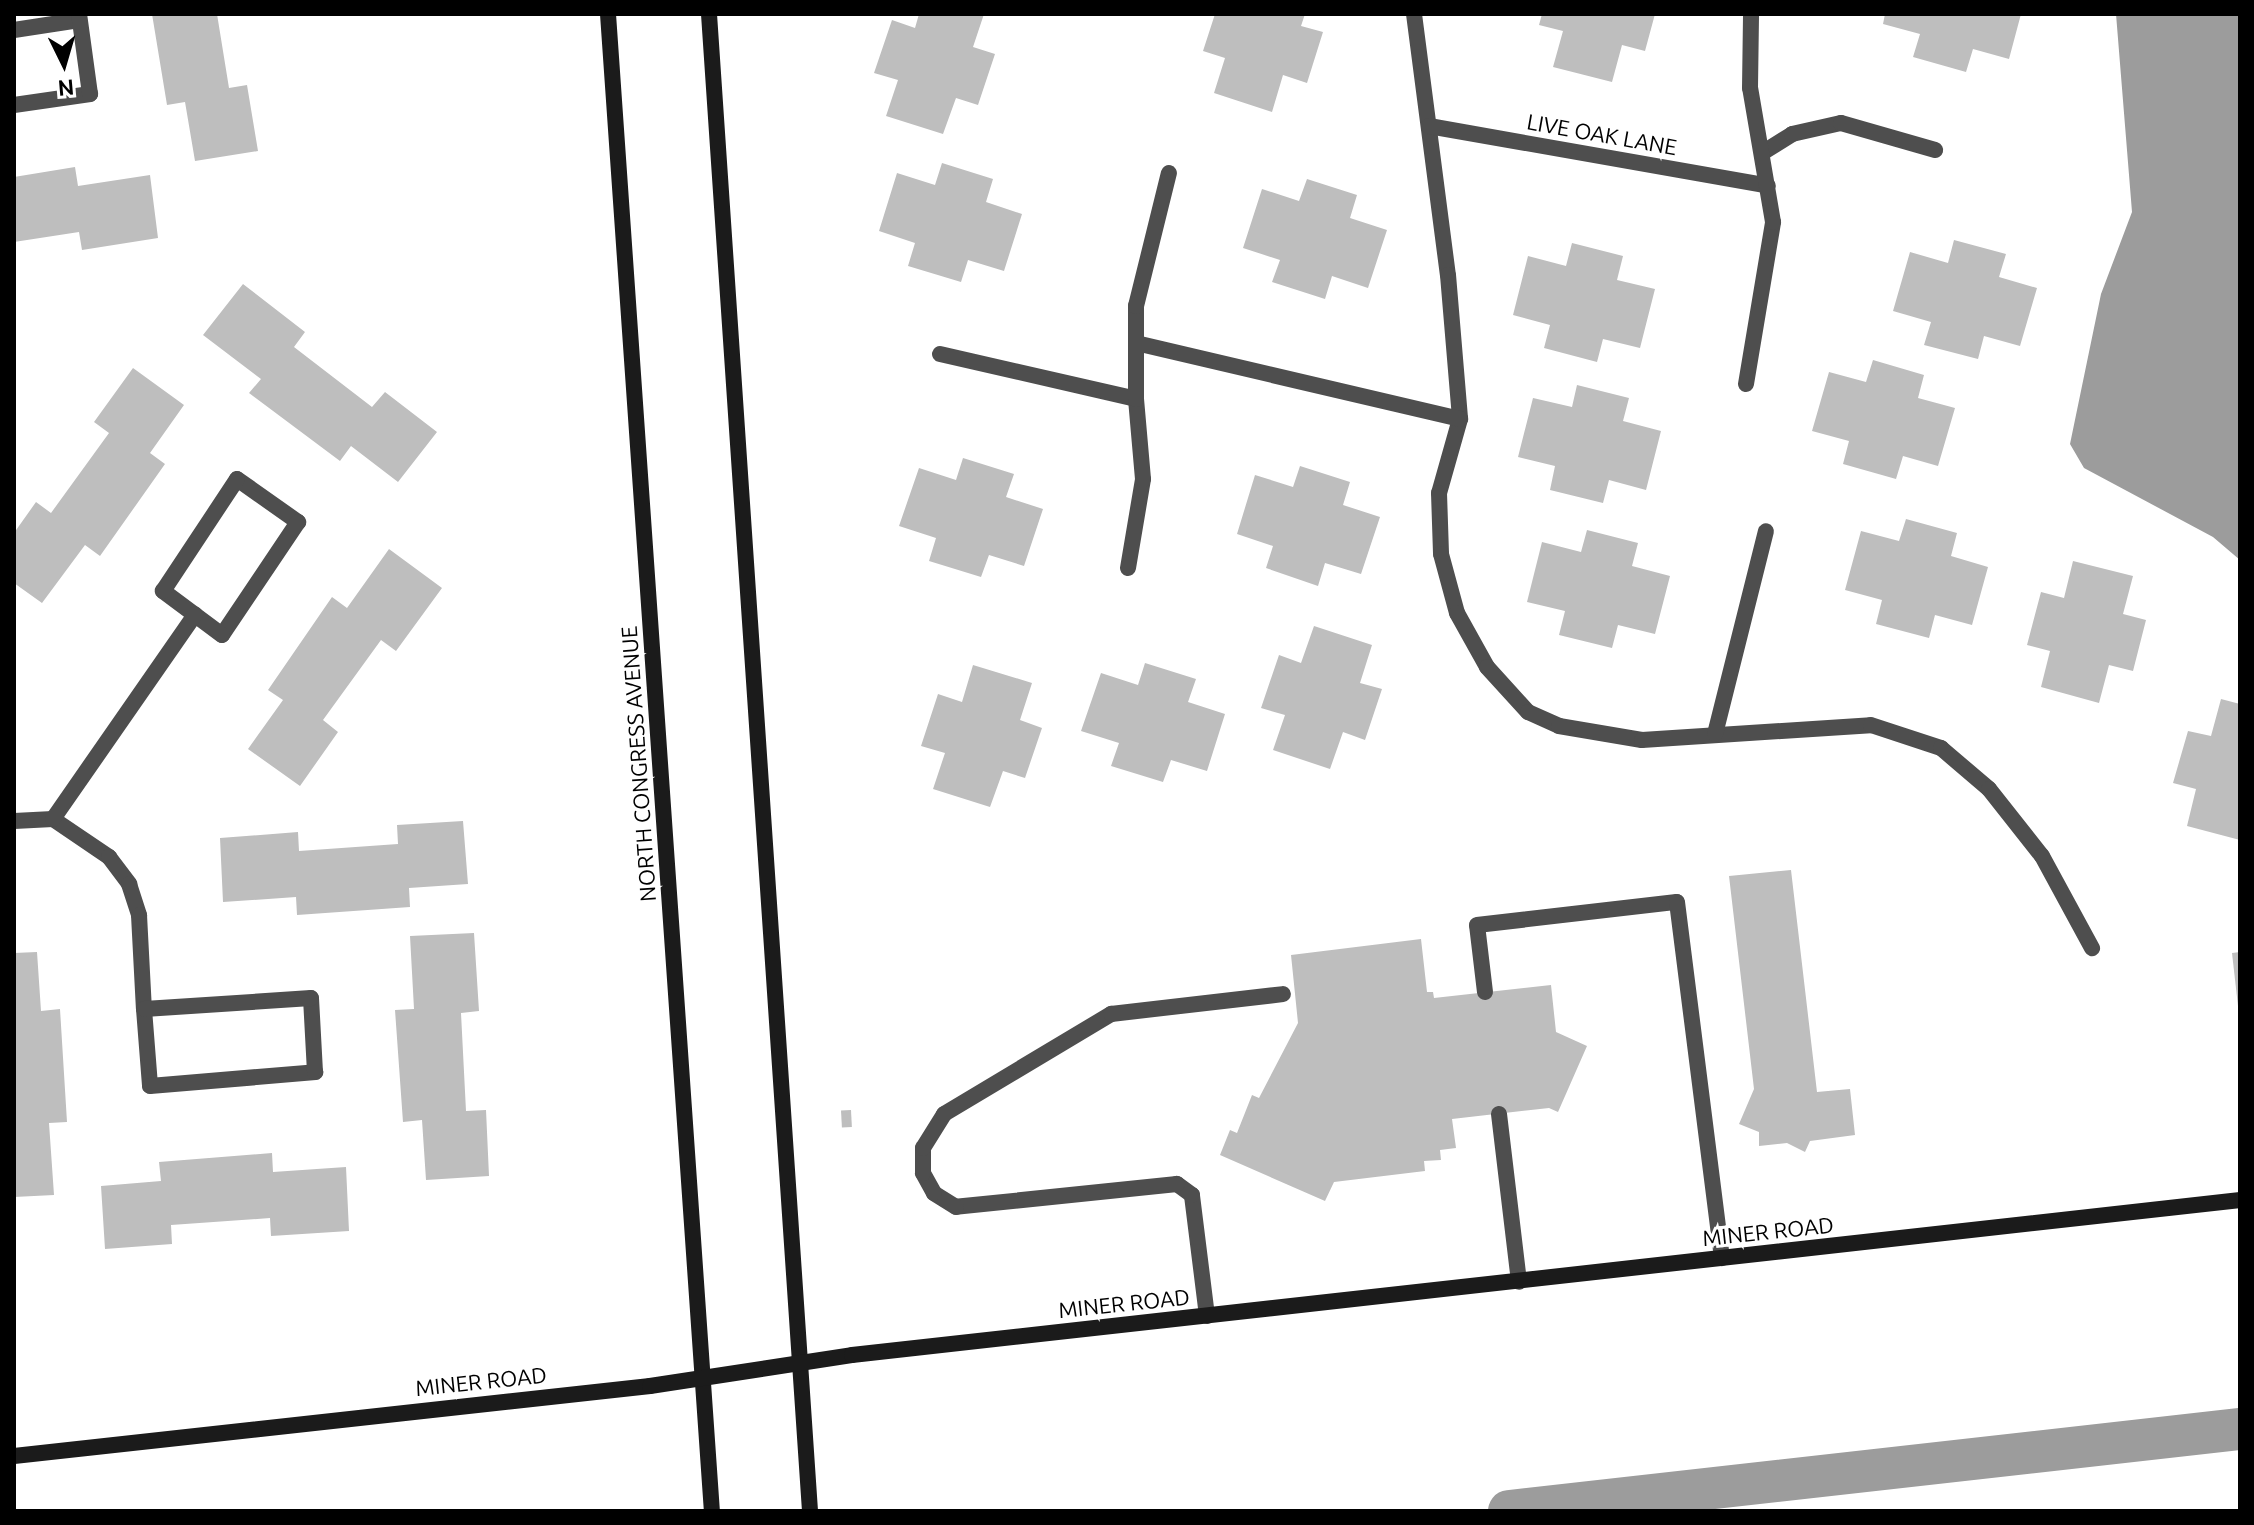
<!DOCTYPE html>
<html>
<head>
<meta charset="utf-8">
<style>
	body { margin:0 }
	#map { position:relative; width:2254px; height:1525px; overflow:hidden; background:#fff; font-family:Ubuntu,sans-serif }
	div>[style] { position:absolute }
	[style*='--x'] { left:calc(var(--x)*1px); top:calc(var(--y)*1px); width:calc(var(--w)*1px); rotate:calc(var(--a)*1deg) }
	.water>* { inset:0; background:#9c9c9c }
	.canal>* { height:42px; margin:-21px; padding:0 21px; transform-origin:21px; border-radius:21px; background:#9c9c9c }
	.building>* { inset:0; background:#bebebe; transform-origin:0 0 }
	.lane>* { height:16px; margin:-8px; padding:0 8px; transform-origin:8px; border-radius:8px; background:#4e4e4e }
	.street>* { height:16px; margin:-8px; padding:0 8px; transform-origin:8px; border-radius:8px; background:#4e4e4e }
	.secondary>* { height:16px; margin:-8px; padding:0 8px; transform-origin:8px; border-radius:8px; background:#1b1b1b }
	span { translate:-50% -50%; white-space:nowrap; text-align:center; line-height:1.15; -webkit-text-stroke:6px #fff; paint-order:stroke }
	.street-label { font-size:22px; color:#000 }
	.frame { position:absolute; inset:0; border:16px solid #000; pointer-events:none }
	.north { position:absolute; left:24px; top:24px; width:80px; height:80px; -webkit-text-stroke:6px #fff; paint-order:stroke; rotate:175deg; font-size:22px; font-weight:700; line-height:32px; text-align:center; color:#000 }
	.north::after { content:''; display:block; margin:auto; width:28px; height:36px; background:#000; clip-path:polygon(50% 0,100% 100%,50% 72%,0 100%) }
</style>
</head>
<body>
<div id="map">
	<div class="water">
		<i style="clip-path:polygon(2116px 14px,2240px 14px,2240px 560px,2213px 537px,2084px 468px,2070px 444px,2101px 294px,2132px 212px)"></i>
	</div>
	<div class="canal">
		<i style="--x:1509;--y:1511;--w:736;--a:-6.4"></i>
	</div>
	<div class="building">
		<i style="clip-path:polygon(152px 14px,217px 14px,229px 88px,247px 85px,258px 151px,195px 161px,185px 102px,167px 105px)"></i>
		<i style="clip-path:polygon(919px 14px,984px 14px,973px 47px,995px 54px,978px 105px,956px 98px,943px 134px,886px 116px,898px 80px,874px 73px,892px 20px,915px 28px)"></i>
		<i style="clip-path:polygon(1215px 14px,1305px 14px,1301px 26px,1323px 32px,1307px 83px,1283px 75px,1272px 112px,1214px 93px,1225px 58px,1203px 51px)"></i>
		<i style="clip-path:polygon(1542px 14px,1655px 14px,1645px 51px,1622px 45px,1612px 82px,1553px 67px,1563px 31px,1539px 25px)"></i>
		<i style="clip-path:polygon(1885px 14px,2021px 14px,2009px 59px,1973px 49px,1966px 72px,1913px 57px,1920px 34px,1883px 24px)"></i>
		<i style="clip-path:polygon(942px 163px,993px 179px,986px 202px,1022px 214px,1004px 271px,968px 260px,961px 282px,908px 266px,915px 243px,879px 231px,897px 173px,935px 185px)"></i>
		<i style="clip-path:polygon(75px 167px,78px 186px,150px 175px,158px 238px,82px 250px,79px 232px,14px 242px,14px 177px)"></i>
		<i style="clip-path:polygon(1307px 179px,1357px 195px,1350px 218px,1387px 230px,1368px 288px,1332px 276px,1325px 299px,1272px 282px,1280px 260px,1243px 248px,1262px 189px,1299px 201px)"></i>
		<i style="clip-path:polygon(1954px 240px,2006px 254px,1999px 277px,2037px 288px,2020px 346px,1984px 336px,1978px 359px,1924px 345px,1931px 322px,1893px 311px,1910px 252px,1948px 263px)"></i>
		<i style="clip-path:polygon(1572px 243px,1623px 256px,1617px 280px,1655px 289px,1640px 348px,1603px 339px,1597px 362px,1544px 348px,1550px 325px,1513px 315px,1528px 256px,1566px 266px)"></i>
		<i style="clip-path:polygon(243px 284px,305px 332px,294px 347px,372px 407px,385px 392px,437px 432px,398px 482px,351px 446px,340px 461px,249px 393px,261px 379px,203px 335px)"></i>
		<i style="clip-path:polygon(1873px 360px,1924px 375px,1918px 398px,1955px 408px,1938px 466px,1903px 456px,1896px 479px,1843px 464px,1849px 441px,1812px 431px,1829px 372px,1866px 382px)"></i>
		<i style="clip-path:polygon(133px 368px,184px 405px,150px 453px,165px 464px,100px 556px,85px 545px,42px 603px,14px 583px,14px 533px,36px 502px,51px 513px,109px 433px,94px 422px)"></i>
		<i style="clip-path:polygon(1577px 385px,1629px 398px,1623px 421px,1661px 431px,1646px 490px,1609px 480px,1603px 503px,1550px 490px,1555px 466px,1518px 457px,1533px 398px,1572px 407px)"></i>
		<i style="clip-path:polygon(963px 458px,1014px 474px,1006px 497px,1043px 509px,1024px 566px,989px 555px,981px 577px,929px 561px,936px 538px,899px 526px,919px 468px,956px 480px)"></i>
		<i style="clip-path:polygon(1300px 466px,1350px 482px,1343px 505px,1380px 517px,1361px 574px,1325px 563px,1318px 586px,1266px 568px,1273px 546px,1237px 534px,1255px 475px,1293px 487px)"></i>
		<i style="clip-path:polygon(1906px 519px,1957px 533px,1951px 556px,1988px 567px,1972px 625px,1935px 615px,1929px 638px,1876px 624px,1882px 600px,1845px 590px,1861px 531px,1899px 541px)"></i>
		<i style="clip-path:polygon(1587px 530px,1638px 543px,1632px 566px,1670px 576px,1655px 634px,1618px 625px,1612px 648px,1559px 635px,1565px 611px,1527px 602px,1542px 542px,1581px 552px)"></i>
		<i style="clip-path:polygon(389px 549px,442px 588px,396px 651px,381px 640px,323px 720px,338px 732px,300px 786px,248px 749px,283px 700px,268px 690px,332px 597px,347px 608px)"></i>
		<i style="clip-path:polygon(2073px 561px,2133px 576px,2123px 614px,2146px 620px,2133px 671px,2109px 665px,2099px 703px,2041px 687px,2050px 651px,2027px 645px,2041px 592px,2064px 598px)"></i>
		<i style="clip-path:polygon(1314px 626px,1372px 645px,1360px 683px,1382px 689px,1365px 740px,1343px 732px,1330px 769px,1273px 750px,1285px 715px,1261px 708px,1279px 655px,1301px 663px)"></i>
		<i style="clip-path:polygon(1145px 663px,1196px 679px,1188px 702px,1225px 714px,1207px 771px,1171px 760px,1163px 782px,1111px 766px,1119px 743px,1081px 731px,1101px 673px,1138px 685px)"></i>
		<i style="clip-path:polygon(973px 665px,1032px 683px,1020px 720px,1042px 728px,1025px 778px,1003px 771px,990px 807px,933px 789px,945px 753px,921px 746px,938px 694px,962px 702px)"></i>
		<i style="clip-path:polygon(2221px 699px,2240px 704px,2240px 840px,2187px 826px,2196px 789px,2173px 783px,2188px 731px,2211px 736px)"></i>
		<i style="clip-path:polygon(463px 821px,468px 884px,409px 888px,410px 907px,297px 915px,296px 897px,223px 902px,220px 838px,298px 832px,299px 851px,398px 844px,397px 825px)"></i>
		<i style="clip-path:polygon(1791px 870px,1817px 1092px,1850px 1089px,1855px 1135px,1810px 1141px,1805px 1152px,1787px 1143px,1759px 1146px,1759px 1132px,1739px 1124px,1754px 1089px,1729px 876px)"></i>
		<i style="clip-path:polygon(474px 933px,479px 1011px,461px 1013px,466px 1111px,486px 1110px,489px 1176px,426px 1180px,422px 1120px,403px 1122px,395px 1010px,414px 1009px,410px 936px)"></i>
		<i style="clip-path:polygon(1421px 939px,1427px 992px,1433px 992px,1434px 998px,1551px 985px,1556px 1032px,1587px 1046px,1558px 1112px,1549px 1108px,1452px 1119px,1456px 1148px,1440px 1150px,1441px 1160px,1424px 1161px,1425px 1171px,1334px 1182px,1325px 1201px,1220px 1155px,1230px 1130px,1237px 1133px,1252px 1095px,1259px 1098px,1298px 1023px,1291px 955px)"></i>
		<i style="clip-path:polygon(37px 952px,41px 1011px,60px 1009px,67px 1122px,49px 1123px,54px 1195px,14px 1197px,14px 953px)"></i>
		<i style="clip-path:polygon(2240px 952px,2240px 1006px,2238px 1006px,2232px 953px)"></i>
		<i style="left:851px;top:1110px;width:17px;height:10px;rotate:87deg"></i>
		<i style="clip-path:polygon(272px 1153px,273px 1172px,346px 1167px,349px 1231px,271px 1236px,270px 1218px,171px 1225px,172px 1244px,105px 1249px,101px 1186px,161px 1181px,159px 1162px)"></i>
	</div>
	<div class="lane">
		<i style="--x:14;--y:30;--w:66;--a:-8.7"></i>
		<i style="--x:14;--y:105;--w:77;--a:-8.2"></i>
		<i style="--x:90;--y:94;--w:81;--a:-97.8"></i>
		<i style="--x:940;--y:354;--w:201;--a:12.9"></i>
		<i style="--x:237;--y:479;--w:75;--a:35.2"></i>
		<i style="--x:298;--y:522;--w:136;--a:123.9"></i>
		<i style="--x:222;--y:635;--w:74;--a:-143.3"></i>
		<i style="--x:163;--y:591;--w:134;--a:-56.5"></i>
		<i style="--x:53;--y:819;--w:68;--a:34.2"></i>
		<i style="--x:109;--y:857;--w:34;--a:53"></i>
		<i style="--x:129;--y:884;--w:33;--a:72"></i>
		<i style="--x:139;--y:915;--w:94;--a:87"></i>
		<i style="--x:144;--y:1009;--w:77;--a:85.5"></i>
		<i style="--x:150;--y:1086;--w:166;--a:-4.8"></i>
		<i style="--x:315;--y:1072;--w:74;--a:-93.1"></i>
		<i style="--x:311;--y:998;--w:167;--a:176.2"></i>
		<i style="--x:14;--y:821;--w:39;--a:-3"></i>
		<i style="--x:53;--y:819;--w:249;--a:-55.2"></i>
		<i style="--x:1485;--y:992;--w:67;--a:-96.8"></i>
		<i style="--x:1477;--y:925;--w:201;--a:-6.6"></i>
		<i style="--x:1677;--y:902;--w:359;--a:82.8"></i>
		<i style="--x:1499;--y:1114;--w:169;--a:83.2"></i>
		<i style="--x:1207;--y:1316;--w:122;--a:-97.1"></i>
		<i style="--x:1192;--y:1195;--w:19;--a:-144"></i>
		<i style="--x:1177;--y:1184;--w:222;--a:174.1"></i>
		<i style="--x:956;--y:1207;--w:26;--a:-148"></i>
		<i style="--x:934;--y:1193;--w:23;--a:-119"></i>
		<i style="--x:923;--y:1173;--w:25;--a:-90"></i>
		<i style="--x:923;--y:1148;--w:40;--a:-58"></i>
		<i style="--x:944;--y:1114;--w:195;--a:-30.9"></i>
		<i style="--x:1111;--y:1014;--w:173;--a:-6.6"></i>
	</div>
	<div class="street">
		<i style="--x:1414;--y:14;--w:263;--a:82.6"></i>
		<i style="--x:1448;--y:275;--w:144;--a:85.2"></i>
		<i style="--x:1460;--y:419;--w:77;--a:105.8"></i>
		<i style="--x:1439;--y:493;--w:61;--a:88.1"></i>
		<i style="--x:1441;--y:554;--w:61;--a:74.8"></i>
		<i style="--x:1457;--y:613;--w:62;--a:60.9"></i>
		<i style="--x:1487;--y:667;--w:61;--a:47.7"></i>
		<i style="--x:1528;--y:712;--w:34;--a:24"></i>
		<i style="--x:1559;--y:726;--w:84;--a:9.6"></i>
		<i style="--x:1642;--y:740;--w:229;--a:-3.7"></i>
		<i style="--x:1871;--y:725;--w:74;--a:18.2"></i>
		<i style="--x:1941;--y:748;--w:63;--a:40.5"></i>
		<i style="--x:1989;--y:789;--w:85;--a:51.7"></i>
		<i style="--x:2042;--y:856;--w:105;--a:61.5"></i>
		<i style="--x:1429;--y:126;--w:344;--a:10"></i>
		<i style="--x:1762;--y:153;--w:36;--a:-32"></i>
		<i style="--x:1792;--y:134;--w:50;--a:-12.7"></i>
		<i style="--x:1841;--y:123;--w:98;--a:16"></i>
		<i style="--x:1136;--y:343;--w:333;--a:13.2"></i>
		<i style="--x:1746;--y:384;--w:164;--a:-80.5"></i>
		<i style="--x:1773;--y:222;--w:136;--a:-99.7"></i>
		<i style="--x:1750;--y:88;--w:74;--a:-89.2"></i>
		<i style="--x:1128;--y:568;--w:90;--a:-80.4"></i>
		<i style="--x:1143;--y:479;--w:80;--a:-95"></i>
		<i style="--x:1136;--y:399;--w:93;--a:-90"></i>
		<i style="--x:1136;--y:306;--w:137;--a:-76.1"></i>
		<i style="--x:1715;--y:734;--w:209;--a:-75.9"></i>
	</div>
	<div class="secondary">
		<i style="--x:608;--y:14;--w:1501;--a:86.03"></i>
		<i style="--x:709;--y:14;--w:1500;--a:86.14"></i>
		<i style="--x:14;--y:1456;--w:640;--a:-6.28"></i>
		<i style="--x:650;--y:1386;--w:204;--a:-8.7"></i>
		<i style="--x:852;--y:1355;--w:1397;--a:-6.37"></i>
	</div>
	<div class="street-label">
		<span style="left:1602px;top:134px;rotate:10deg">LIVE OAK LANE</span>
		<span style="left:638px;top:764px;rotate:-94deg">NORTH CONGRESS AVENUE</span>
		<span style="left:1768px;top:1231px;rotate:-6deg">MINER ROAD</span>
		<span style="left:1124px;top:1303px;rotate:-6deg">MINER ROAD</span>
		<span style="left:481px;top:1381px;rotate:-6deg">MINER ROAD</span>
	</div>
	<div class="frame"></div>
	<div class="north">N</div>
</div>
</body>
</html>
